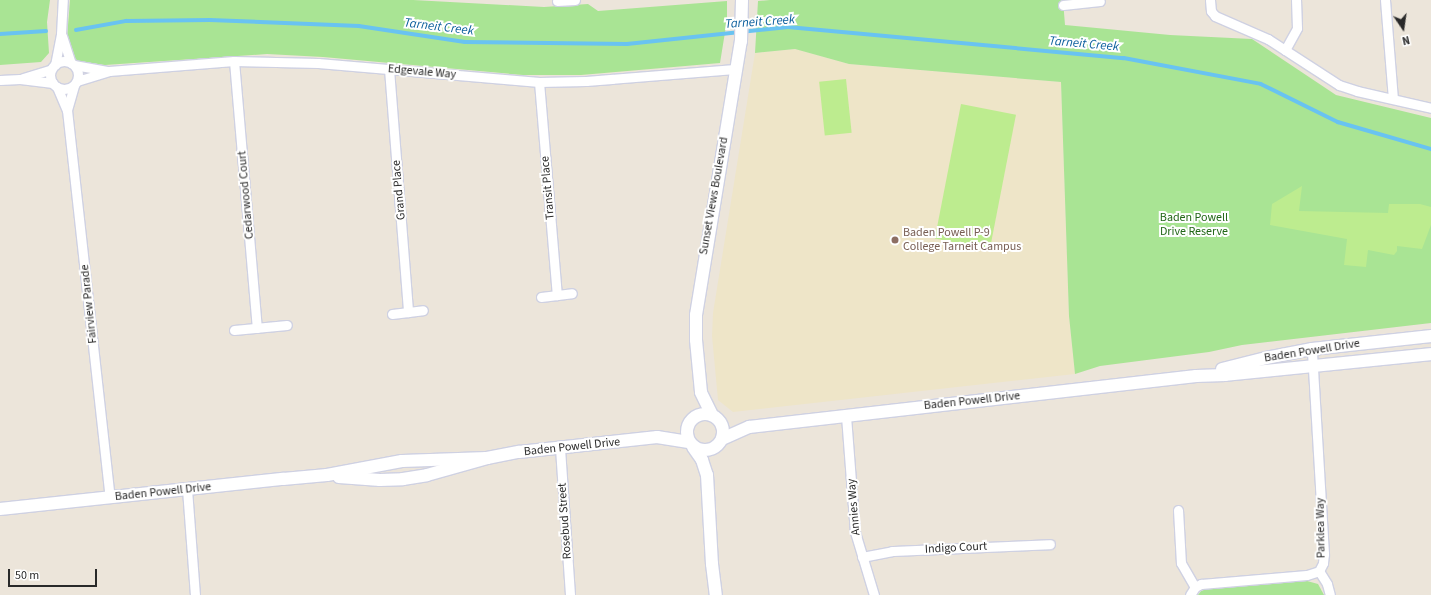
<!DOCTYPE html>
<html>
<head>
<meta charset="utf-8">
<style>
	body { margin:0 }
	#map { position:relative; width:1431px; height:595px; overflow:hidden; background:#ece5da; font-family:"Source Sans 3",sans-serif }
	div>[style] { position:absolute }
	[style*='--x'] { left:calc(var(--x)*1px); top:calc(var(--y)*1px); width:calc(var(--w)*1px); rotate:calc(var(--a)*1deg) }
	.education>* { inset:0; background:#eee5c8 }
	.green>* { inset:0; background:#a9e494 }
	.pitch>* { inset:0; background:#bdec8f; transform-origin:0 0 }
	.stream>* { height:3.5px; margin:-1.75px; padding:0 1.75px; transform-origin:1.75px; border-radius:1.75px; background:#69c3f1 }
	.roads { filter:drop-shadow(1px 0 #cfd1e2) drop-shadow(-1px 0 #cfd1e2) drop-shadow(0 1px #cfd1e2) drop-shadow(0 -1px #cfd1e2) }
	.minor>* { height:9px; margin:-4.5px; padding:0 4.5px; transform-origin:4.5px; border-radius:4.5px; background:#fff }
	.minor>.ring { margin:-4.5px; padding:0; box-sizing:content-box; background:none; border:9px solid #fff; border-radius:50% }
	.tertiary>* { height:12px; margin:-6px; padding:0 6px; transform-origin:6px; border-radius:6px; background:#fff }
	.tertiary>.ring { margin:-6px; padding:0; box-sizing:content-box; background:none; border:12px solid #fff; border-radius:50% }
	.dots>* { width:11px; height:11px; translate:-50% -50%; box-sizing:border-box; border:2px solid #fff; border-radius:50% }
	span { translate:-50% -50%; white-space:nowrap; text-align:center; line-height:1.15; -webkit-text-stroke:4px #fff; paint-order:stroke }
	.street-label { font-size:12px; color:#292929 }
	.park-label { font-size:12px; color:#226717 }
	.education-label { font-size:12px; color:#785e54 }
	.left { translate:0 -50%; text-align:left }
	.water-label { font-size:13px; color:#0a5e9c; font-style:italic }
	.north { position:absolute; left:1383px; top:8px; width:40px; height:40px; -webkit-text-stroke:3px #fff; paint-order:stroke; rotate:167deg; font-size:11px; font-weight:700; line-height:16px; text-align:center; color:#292929 }
	.north::after { content:''; display:block; margin:auto; width:14px; height:18px; background:#292929; clip-path:polygon(50% 0,100% 100%,50% 72%,0 100%) }
	.scale { position:absolute; left:8px; top:569px; width:89px; height:18px; box-sizing:border-box; border:2px solid #292929; border-top:0; padding-left:5px; font-size:12px; line-height:14px; white-space:nowrap; color:#292929; -webkit-text-stroke:3px #fff; paint-order:stroke }
</style>
</head>
<body>
<div id="map">
	<div class="education">
		<i style="clip-path:polygon(795px 49px,849px 64px,1061px 82px,1069px 316px,1075px 374px,733px 412px,718px 400px,712px 336px,713px 313px,755px 53px)"></i>
	</div>
	<div class="green">
		<i style="clip-path:polygon(0 0,50px 0,47px 22px,49px 53px,41px 62px,0 65px)"></i>
		<i style="clip-path:polygon(70px 0,413px 0,544px 7px,588px 4px,598px 11px,727px 1px,727px 20px,720px 63px,581px 75px,523px 75px,323px 57px,267px 54px,105px 65px,78px 61px,72px 56px,67px 38px)"></i>
		<i style="clip-path:polygon(770px 0,1063px 0,1065px 25px,1170px 35px,1252px 39px,1336px 95px,1431px 118px,1431px 323px,1242px 345px,1209px 352px,1100px 366px,1075px 374px,1069px 316px,1061px 82px,849px 64px,795px 49px,755px 53px,758px 1px)"></i>
		<i style="clip-path:polygon(1307px 581px,1318px 584px,1324px 595px,1198px 595px,1201px 591px,1213px 587px)"></i>
	</div>
	<div class="pitch">
		<i style="left:846px;top:79px;width:54px;height:27px;rotate:84deg"></i>
		<i style="left:961px;top:104px;width:56px;height:137px;rotate:11deg"></i>
		<i style="clip-path:polygon(1302px 186px,1299px 211px,1388px 213px,1389px 204px,1420px 204px,1431px 207px,1431px 225px,1422px 249px,1397px 246px,1397px 251px,1394px 255px,1368px 250px,1366px 267px,1344px 265px,1347px 239px,1270px 225px,1272px 204px)"></i>
	</div>
	<div class="stream">
		<i style="--x:76;--y:30;--w:51;--a:-10.2"></i>
		<i style="--x:126;--y:21;--w:84;--a:-0.7"></i>
		<i style="--x:210;--y:20;--w:149;--a:2.3"></i>
		<i style="--x:359;--y:26;--w:107;--a:8.6"></i>
		<i style="--x:465;--y:42;--w:162;--a:0.7"></i>
		<i style="--x:627;--y:44;--w:162;--a:-6"></i>
		<i style="--x:788;--y:27;--w:337;--a:5.3"></i>
		<i style="--x:1124;--y:58;--w:139;--a:10.7"></i>
		<i style="--x:1261;--y:84;--w:86;--a:26.3"></i>
		<i style="--x:1338;--y:122;--w:97;--a:16.2"></i>
		<i style="--x:0;--y:34;--w:46;--a:-3.7"></i>
	</div>
	<div class="roads">
		<div class="minor">
			<i style="--x:1210;--y:0;--w:11;--a:85"></i>
			<i style="--x:1211;--y:11;--w:6;--a:51"></i>
			<i style="--x:1215;--y:16;--w:58;--a:23.5"></i>
			<i style="--x:1268;--y:39;--w:85;--a:32.9"></i>
			<i style="--x:1339;--y:85;--w:19;--a:18"></i>
			<i style="--x:1357;--y:91;--w:76;--a:12.9"></i>
			<i style="--x:1385;--y:0;--w:99;--a:85.4"></i>
			<i style="--x:557;--y:1;--w:18;--a:-3"></i>
			<i style="--x:1063;--y:5;--w:37;--a:-6"></i>
			<i style="--x:62;--y:36;--w:28;--a:72"></i>
			<i style="--x:1285;--y:50;--w:25;--a:-61"></i>
			<i style="--x:1297;--y:28;--w:28;--a:-92"></i>
			<i style="--x:234;--y:61;--w:268;--a:85.1"></i>
			<i class="ring" style="left:50px;top:61px;width:19px;height:19px"></i>
			<i style="--x:55;--y:65;--w:32;--a:-79"></i>
			<i style="--x:61;--y:34;--w:34;--a:-87"></i>
			<i style="--x:74;--y:65;--w:35;--a:10"></i>
			<i style="--x:389;--y:69;--w:244;--a:85.5"></i>
			<i style="--x:23;--y:78;--w:30;--a:-17"></i>
			<i style="--x:0;--y:80;--w:20;--a:-3"></i>
			<i style="--x:20;--y:79;--w:33;--a:7"></i>
			<i style="--x:77;--y:81;--w:34;--a:-17"></i>
			<i style="--x:109;--y:71;--w:125;--a:-4.6"></i>
			<i style="--x:234;--y:61;--w:84;--a:1.4"></i>
			<i style="--x:318;--y:63;--w:222;--a:4.9"></i>
			<i style="--x:539;--y:82;--w:47;--a:-1.2"></i>
			<i style="--x:586;--y:81;--w:149;--a:-4.6"></i>
			<i style="--x:539;--y:82;--w:214;--a:85.2"></i>
			<i style="--x:57;--y:87;--w:25;--a:67"></i>
			<i style="--x:67;--y:110;--w:389;--a:83.7"></i>
			<i style="--x:67;--y:110;--w:26;--a:-74"></i>
			<i style="--x:541;--y:297;--w:31;--a:-7"></i>
			<i style="--x:392;--y:314;--w:31;--a:-7"></i>
			<i style="--x:234;--y:330;--w:53;--a:-5.4"></i>
			<i style="--x:846;--y:416;--w:116;--a:85.6"></i>
			<i style="--x:855;--y:532;--w:66;--a:73.2"></i>
			<i style="--x:560;--y:448;--w:147;--a:86.1"></i>
			<i style="--x:187;--y:489;--w:106;--a:85.7"></i>
			<i style="--x:1178;--y:510;--w:53;--a:86.8"></i>
			<i style="--x:1181;--y:563;--w:28;--a:60"></i>
			<i style="--x:862;--y:557;--w:31;--a:-11"></i>
			<i style="--x:892;--y:551;--w:158;--a:-2.5"></i>
			<i style="--x:1319;--y:571;--w:15;--a:58"></i>
			<i style="--x:1327;--y:584;--w:11;--a:75"></i>
			<i style="--x:1190;--y:595;--w:9;--a:-58"></i>
			<i style="--x:1195;--y:587;--w:7;--a:-27"></i>
			<i style="--x:1201;--y:584;--w:106;--a:-4.9"></i>
			<i style="--x:1307;--y:575;--w:13;--a:-18"></i>
			<i style="--x:1319;--y:571;--w:9;--a:-63"></i>
			<i style="--x:1323;--y:563;--w:9;--a:-84"></i>
			<i style="--x:1324;--y:554;--w:205;--a:-93.4"></i>
		</div>
		<div class="tertiary">
			<i style="--x:1222;--y:369;--w:45;--a:-14"></i>
			<i style="--x:1266;--y:358;--w:47;--a:-11.1"></i>
			<i style="--x:1312;--y:349;--w:120;--a:-6.2"></i>
			<i class="ring" style="left:687px;top:414px;width:24px;height:24px"></i>
			<i style="--x:712;--y:415;--w:25;--a:-116"></i>
			<i style="--x:701;--y:392;--w:52;--a:-95.5"></i>
			<i style="--x:696;--y:340;--w:25;--a:-90"></i>
			<i style="--x:696;--y:315;--w:278;--a:-80.7"></i>
			<i style="--x:741;--y:41;--w:41;--a:-88.6"></i>
			<i style="--x:722;--y:439;--w:30;--a:-24"></i>
			<i style="--x:749;--y:427;--w:450;--a:-6.5"></i>
			<i style="--x:1196;--y:376;--w:29;--a:-2"></i>
			<i style="--x:1225;--y:375;--w:207;--a:-5.8"></i>
			<i style="--x:693;--y:447;--w:16;--a:55"></i>
			<i style="--x:702;--y:460;--w:16;--a:72"></i>
			<i style="--x:707;--y:475;--w:89;--a:86.8"></i>
			<i style="--x:712;--y:564;--w:31;--a:83"></i>
			<i style="--x:339;--y:477;--w:41;--a:4.2"></i>
			<i style="--x:380;--y:480;--w:23;--a:-2"></i>
			<i style="--x:403;--y:479;--w:24;--a:-9"></i>
			<i style="--x:427;--y:475;--w:62;--a:-15.8"></i>
			<i style="--x:487;--y:458;--w:33;--a:-11"></i>
			<i style="--x:519;--y:452;--w:139;--a:-6.2"></i>
			<i style="--x:657;--y:437;--w:32;--a:9"></i>
			<i style="--x:0;--y:509;--w:285;--a:-6.1"></i>
			<i style="--x:283;--y:479;--w:44;--a:-5.2"></i>
			<i style="--x:327;--y:475;--w:76;--a:-10.6"></i>
			<i style="--x:402;--y:461;--w:85;--a:-2"></i>
		</div>
	</div>
	<div class="dots">
		<i style="left:895px;top:240px;background:#8d6e63"></i>
	</div>
	<div class="street-label">
		<span style="left:422px;top:72px;rotate:5deg">Edgevale Way</span>
		<span style="left:548px;top:188px;rotate:-95deg">Transit Place</span>
		<span style="left:399px;top:190px;rotate:-95deg">Grand Place</span>
		<span style="left:246px;top:195px;rotate:-95deg">Cedarwood Court</span>
		<span style="left:714px;top:196px;rotate:-80deg">Sunset Views Boulevard</span>
		<span style="left:89px;top:304px;rotate:-96deg">Fairview Parade</span>
		<span style="left:1312px;top:351px;rotate:-9deg">Baden Powell Drive</span>
		<span style="left:972px;top:401px;rotate:-6deg">Baden Powell Drive</span>
		<span style="left:572px;top:447px;rotate:-6deg">Baden Powell Drive</span>
		<span style="left:163px;top:492px;rotate:-6deg">Baden Powell Drive</span>
		<span style="left:854px;top:507px;rotate:-95deg">Annies Way</span>
		<span style="left:565px;top:521px;rotate:-94deg">Rosebud Street</span>
		<span style="left:1321px;top:528px;rotate:-91deg">Parklea Way</span>
		<span style="left:956px;top:548px;rotate:-3deg">Indigo Court</span>
	</div>
	<div class="park-label">
		<span style="left:1194px;top:225px">Baden Powell<br>Drive Reserve</span>
	</div>
	<div class="education-label">
		<span class="left" style="left:903px;top:240px">Baden Powell P-9<br>College Tarneit Campus</span>
	</div>
	<div class="water-label">
		<span style="left:760px;top:22px;rotate:-4deg">Tarneit Creek</span>
		<span style="left:439px;top:27px;rotate:7deg">Tarneit Creek</span>
		<span style="left:1084px;top:44px;rotate:5deg">Tarneit Creek</span>
	</div>
	<div class="north">N</div>
	<div class="scale">50 m</div>
</div>
</body>
</html>
